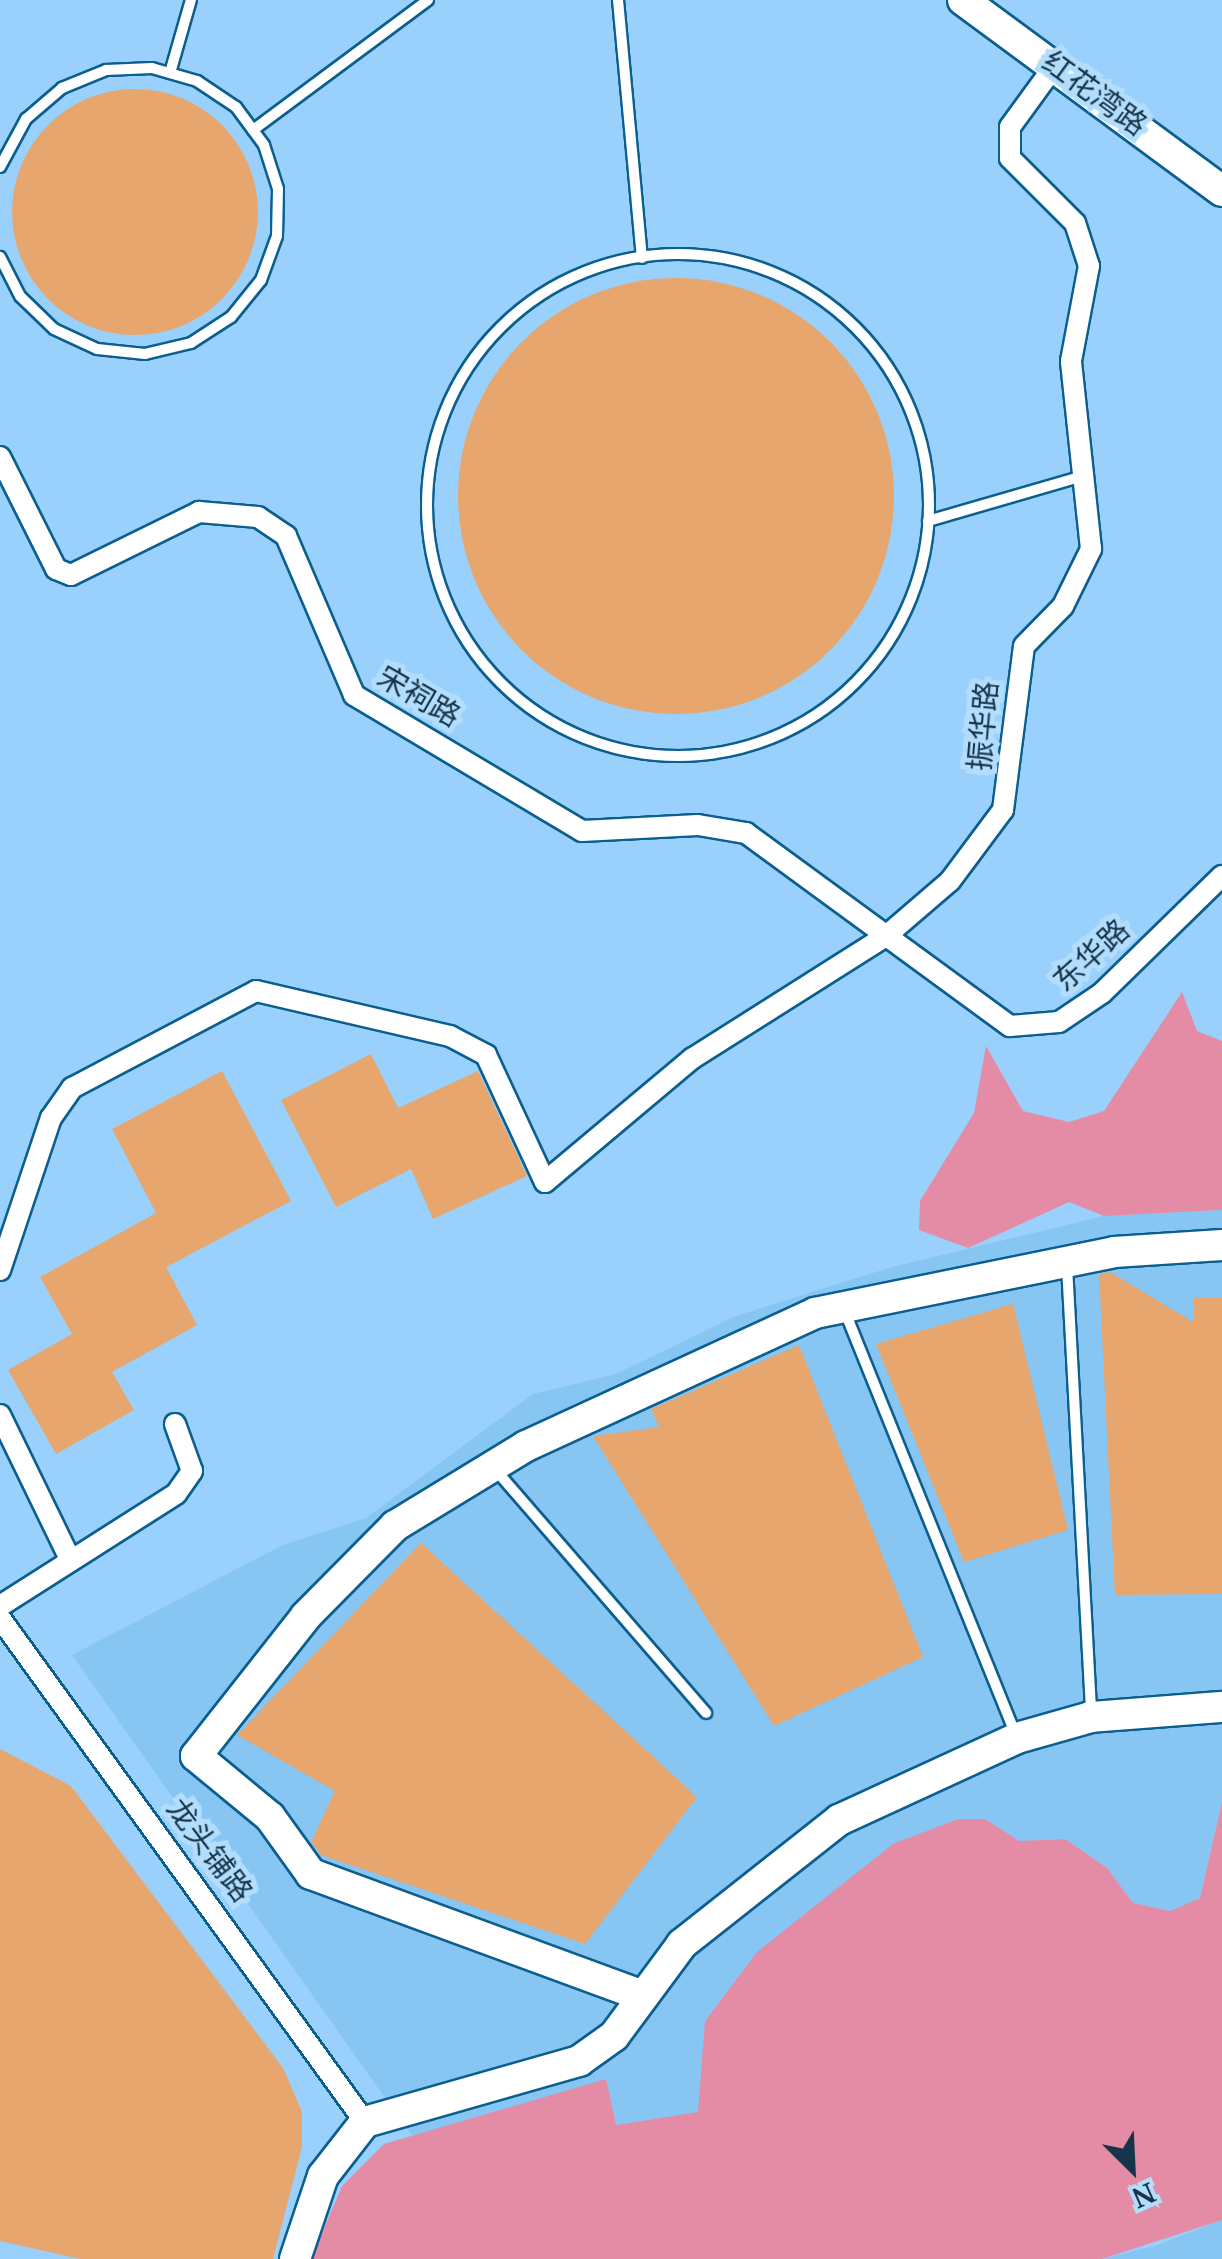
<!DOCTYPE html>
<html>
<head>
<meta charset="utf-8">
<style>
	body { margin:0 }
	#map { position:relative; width:1222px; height:2259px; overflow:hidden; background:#99d1fc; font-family:"Noto Serif","Noto Sans SC",serif }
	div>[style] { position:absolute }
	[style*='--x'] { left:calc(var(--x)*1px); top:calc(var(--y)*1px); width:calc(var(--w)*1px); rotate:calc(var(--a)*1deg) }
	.built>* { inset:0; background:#87c5f3 }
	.green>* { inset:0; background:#e48ca5 }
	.building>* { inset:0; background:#e6a66e }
	.round { border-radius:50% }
	.roads { filter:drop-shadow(2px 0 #0b5f8e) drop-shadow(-2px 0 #0b5f8e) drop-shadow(0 2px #0b5f8e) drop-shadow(0 -2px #0b5f8e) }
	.lane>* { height:10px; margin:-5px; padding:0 5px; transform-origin:5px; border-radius:5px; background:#fff }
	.lane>.ring { margin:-5px; padding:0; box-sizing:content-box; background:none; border:10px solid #fff; border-radius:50% }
	.street>* { height:20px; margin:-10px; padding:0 10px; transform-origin:10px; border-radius:10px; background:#fff }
	.secondary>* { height:30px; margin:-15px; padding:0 15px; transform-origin:15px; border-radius:15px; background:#fff }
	span { translate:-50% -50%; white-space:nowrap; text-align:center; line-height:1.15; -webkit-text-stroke:10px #b3ddfd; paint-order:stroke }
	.street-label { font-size:30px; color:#17354a }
	.north { position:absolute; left:1082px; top:2119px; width:100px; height:100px; -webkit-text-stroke:8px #b3ddfd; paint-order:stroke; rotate:156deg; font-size:28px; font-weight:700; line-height:40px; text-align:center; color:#17354a }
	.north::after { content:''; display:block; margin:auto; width:35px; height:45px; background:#17354a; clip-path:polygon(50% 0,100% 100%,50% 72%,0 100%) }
</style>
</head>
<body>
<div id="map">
	<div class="built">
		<i style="clip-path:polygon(1222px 1210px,1222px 1802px,1200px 1898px,1170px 1911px,1133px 1903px,1107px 1868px,1065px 1839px,1019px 1841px,985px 1819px,757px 1952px,705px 2021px,699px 2112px,616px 2125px,605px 2080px,412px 2136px,72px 1655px,283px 1545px,366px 1518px,533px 1394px,616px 1374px,736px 1316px,892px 1267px,1104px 1216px)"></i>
		<i style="clip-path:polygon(1222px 2220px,1222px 2259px,1102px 2259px,1157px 2245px)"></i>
	</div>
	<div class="green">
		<i style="clip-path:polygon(1182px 992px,1197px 1031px,1222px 1041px,1222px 1210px,1104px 1216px,1069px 1202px,968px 1248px,919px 1230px,920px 1201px,974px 1113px,986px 1046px,1023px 1111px,1069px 1122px,1104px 1111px)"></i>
		<i style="clip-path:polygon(1222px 1802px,1222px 2220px,1102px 2259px,311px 2259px,342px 2186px,384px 2144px,606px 2079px,616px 2125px,698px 2112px,705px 2021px,757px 1952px,893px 1844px,958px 1819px,985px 1819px,1019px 1841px,1065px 1839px,1107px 1868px,1133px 1903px,1170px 1911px,1200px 1898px)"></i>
	</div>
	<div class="building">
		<i class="round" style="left:12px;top:89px;width:246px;height:246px"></i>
		<i class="round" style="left:458px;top:278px;width:436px;height:436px"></i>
		<i style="clip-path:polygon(371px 1054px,398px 1108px,478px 1071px,527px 1176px,433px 1219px,411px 1169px,336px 1207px,281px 1100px)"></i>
		<i style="clip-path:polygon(222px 1071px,291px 1201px,166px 1267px,197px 1325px,112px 1372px,134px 1410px,56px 1454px,8px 1370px,72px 1334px,40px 1277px,156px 1213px,112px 1129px)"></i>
		<i style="clip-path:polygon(1110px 1272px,1193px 1322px,1194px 1297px,1222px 1298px,1222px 1594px,1115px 1595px,1099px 1274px)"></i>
		<i style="clip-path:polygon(1013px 1304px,1068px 1530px,964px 1562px,876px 1344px)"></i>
		<i style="clip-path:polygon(799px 1345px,923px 1657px,774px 1726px,593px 1436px,659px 1427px,651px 1409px)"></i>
		<i style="clip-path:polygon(421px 1543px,697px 1797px,585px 1944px,321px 1855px,311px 1842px,335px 1791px,237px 1735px)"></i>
		<i style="clip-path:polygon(0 1749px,71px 1786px,283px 2068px,302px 2112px,302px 2147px,273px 2259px,80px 2259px,0 2241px)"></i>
	</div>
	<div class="roads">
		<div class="lane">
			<i style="--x:618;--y:0;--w:259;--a:84.7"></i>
			<i style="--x:170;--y:73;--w:76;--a:-74"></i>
			<i style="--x:253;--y:130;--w:218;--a:-36.6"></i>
			<i style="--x:0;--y:167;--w:55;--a:-61.6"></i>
			<i style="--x:26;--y:119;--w:48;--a:-40.7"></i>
			<i style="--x:62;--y:88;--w:48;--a:-22.2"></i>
			<i style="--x:106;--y:70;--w:46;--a:-2.5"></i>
			<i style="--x:152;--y:68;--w:47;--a:16.1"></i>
			<i style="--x:197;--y:81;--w:47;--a:33.7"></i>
			<i style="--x:236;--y:107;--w:47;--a:53.6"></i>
			<i style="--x:264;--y:145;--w:46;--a:72.3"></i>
			<i style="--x:278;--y:189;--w:47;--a:91.2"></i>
			<i style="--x:277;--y:236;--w:47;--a:110"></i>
			<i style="--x:261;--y:280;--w:48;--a:129"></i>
			<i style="--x:231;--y:317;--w:48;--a:147"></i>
			<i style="--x:191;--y:343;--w:47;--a:166.6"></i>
			<i style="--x:145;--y:354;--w:48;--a:-174.1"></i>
			<i style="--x:97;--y:349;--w:47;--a:-155.1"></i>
			<i style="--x:54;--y:329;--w:47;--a:-135.9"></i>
			<i style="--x:20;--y:296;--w:44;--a:-117.1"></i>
			<i class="ring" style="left:427px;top:254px;width:492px;height:492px"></i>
			<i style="--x:928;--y:521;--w:161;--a:-16.2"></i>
			<i style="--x:1067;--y:1266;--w:449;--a:86.9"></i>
			<i style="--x:845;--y:1312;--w:458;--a:68"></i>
			<i style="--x:494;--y:1468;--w:324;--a:49.1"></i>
		</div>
		<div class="street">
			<i style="--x:0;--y:457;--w:125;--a:63.4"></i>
			<i style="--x:56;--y:569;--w:16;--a:22"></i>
			<i style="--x:71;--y:575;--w:143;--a:-26.2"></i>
			<i style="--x:199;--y:512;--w:59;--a:4.8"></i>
			<i style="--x:258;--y:517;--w:34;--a:34"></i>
			<i style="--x:286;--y:536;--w:173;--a:66.8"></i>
			<i style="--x:354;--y:695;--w:265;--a:30.8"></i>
			<i style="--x:582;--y:831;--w:116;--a:-3"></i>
			<i style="--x:698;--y:825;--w:49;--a:9.5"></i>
			<i style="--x:746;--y:833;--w:327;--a:36.2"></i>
			<i style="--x:1010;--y:1026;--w:49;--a:-4.7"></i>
			<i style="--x:1059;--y:1022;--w:52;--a:-34"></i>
			<i style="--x:1102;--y:993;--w:168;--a:-44.3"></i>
			<i style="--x:0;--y:1270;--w:160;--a:-71.5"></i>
			<i style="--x:51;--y:1118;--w:37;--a:-55"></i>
			<i style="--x:72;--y:1088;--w:208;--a:-27.8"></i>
			<i style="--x:256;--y:991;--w:199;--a:13.1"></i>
			<i style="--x:450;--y:1036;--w:41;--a:27.8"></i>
			<i style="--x:486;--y:1055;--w:140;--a:65.1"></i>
			<i style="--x:545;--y:1182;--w:193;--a:-40"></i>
			<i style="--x:693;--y:1058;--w:228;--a:-32.3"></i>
			<i style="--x:886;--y:936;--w:84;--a:-40.7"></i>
			<i style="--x:950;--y:881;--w:89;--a:-53.3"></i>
			<i style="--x:1003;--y:810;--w:165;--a:-82.7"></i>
			<i style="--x:1024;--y:646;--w:56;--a:-45.7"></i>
			<i style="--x:1063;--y:606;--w:64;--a:-63.8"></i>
			<i style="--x:1091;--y:549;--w:189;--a:-96.1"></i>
			<i style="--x:1071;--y:361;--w:97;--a:-79.3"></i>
			<i style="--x:1089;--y:266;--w:45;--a:-108"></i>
			<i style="--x:1075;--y:223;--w:92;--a:-135"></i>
			<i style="--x:1010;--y:158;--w:31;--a:-90"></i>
			<i style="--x:1010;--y:127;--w:78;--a:-53.9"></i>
			<i style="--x:0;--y:1415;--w:162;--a:64.1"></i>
			<i style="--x:0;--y:1606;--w:209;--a:-32.5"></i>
			<i style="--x:176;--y:1494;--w:28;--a:-55"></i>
			<i style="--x:192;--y:1471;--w:50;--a:-109.9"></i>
			<i style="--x:0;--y:1618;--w:622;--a:54.09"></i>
		</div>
		<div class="secondary">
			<i style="--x:963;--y:0;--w:322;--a:36.4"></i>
			<i style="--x:643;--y:1996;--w:354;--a:-159.8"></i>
			<i style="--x:311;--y:1874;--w:70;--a:-125.7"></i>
			<i style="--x:270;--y:1817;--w:96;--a:-140.5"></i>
			<i style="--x:196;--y:1756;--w:178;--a:-51.8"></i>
			<i style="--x:306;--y:1616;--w:127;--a:-45.3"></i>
			<i style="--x:395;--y:1526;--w:153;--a:-31.4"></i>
			<i style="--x:526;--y:1446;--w:318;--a:-24.7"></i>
			<i style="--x:815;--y:1313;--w:305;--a:-11.5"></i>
			<i style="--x:1114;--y:1252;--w:108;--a:-3.7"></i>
			<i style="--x:295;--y:2259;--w:88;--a:-71.4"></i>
			<i style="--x:323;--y:2176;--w:68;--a:-52.1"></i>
			<i style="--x:365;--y:2122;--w:223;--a:-15.9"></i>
			<i style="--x:579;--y:2061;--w:43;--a:-35.5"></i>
			<i style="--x:614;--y:2036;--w:114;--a:-53.5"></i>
			<i style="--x:682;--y:1944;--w:200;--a:-38.3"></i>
			<i style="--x:839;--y:1820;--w:196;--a:-24.7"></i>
			<i style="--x:1017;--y:1738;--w:77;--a:-15.8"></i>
			<i style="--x:1091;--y:1717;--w:131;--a:-4.4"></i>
		</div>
	</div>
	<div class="street-label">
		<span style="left:1095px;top:93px;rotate:36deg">红花湾路</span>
		<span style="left:419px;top:696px;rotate:30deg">宋祠路</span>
		<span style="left:983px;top:726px;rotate:-85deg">振华路</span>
		<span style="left:1091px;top:955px;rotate:-42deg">东华路</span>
		<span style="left:210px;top:1850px;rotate:53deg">龙头铺路</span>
	</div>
	<div class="north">N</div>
</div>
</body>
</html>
